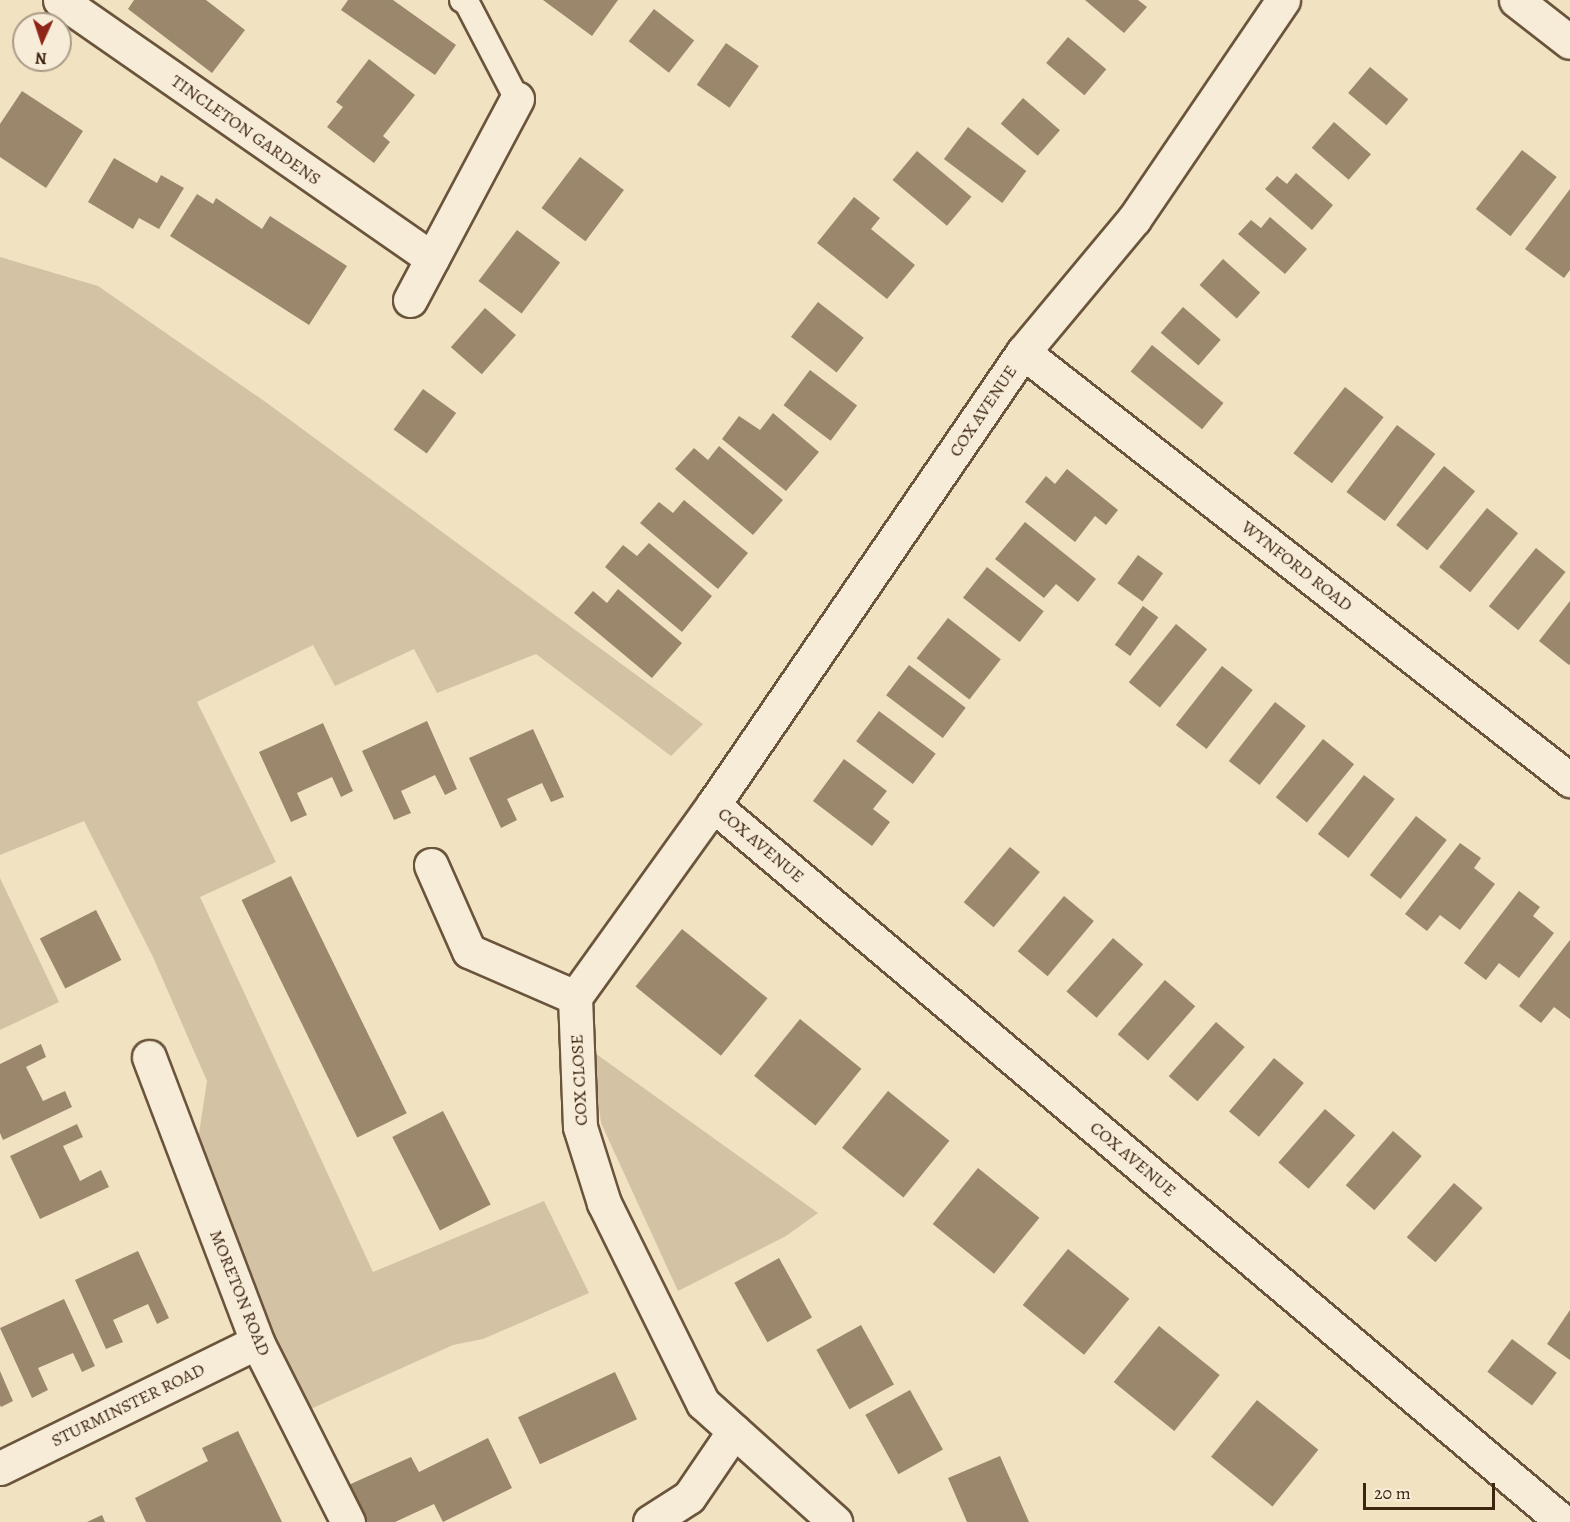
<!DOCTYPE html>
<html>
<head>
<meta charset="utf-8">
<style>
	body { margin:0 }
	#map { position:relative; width:1570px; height:1522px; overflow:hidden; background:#f1e2c2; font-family:Alegreya,serif }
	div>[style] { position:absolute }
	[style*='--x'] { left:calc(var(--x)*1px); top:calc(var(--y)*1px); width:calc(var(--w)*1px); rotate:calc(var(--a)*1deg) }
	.green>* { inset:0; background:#d3c2a4 }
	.building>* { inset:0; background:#9b876c; transform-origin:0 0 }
	.roads { filter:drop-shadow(2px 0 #6b543c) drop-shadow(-2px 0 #6b543c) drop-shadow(0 2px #6b543c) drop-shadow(0 -2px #6b543c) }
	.lane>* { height:24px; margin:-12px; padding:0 12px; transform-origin:12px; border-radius:12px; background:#f6ecd7 }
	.street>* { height:33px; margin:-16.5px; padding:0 16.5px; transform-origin:16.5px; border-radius:16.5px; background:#f6ecd7 }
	span { translate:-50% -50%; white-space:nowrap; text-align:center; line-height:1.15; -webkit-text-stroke:4.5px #f6ecd7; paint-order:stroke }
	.street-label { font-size:18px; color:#3e250f }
	.north { position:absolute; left:12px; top:12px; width:60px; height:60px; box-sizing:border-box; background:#f6ecd7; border:2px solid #ac9c87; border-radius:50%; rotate:183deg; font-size:16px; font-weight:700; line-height:24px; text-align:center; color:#3e250f }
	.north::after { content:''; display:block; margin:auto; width:21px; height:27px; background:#8f2418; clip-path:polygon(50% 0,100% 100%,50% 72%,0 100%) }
	.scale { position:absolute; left:1363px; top:1483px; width:132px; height:27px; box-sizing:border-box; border:3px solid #3e250f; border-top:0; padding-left:8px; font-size:18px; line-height:21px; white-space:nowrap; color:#3e250f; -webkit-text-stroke:4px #f6ecd7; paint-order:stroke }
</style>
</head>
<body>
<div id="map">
	<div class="green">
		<i style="clip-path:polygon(0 257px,98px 286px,267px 403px,703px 724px,671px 756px,536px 654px,437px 693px,414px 649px,335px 686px,313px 645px,197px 702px,276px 862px,200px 897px,373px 1272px,544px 1201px,589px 1293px,483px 1339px,453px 1345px,304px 1412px,194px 1166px,207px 1081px,153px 957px,84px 821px,0 855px)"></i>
		<i style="clip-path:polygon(0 878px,59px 1002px,0 1030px)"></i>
		<i style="clip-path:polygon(592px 1051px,818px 1213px,786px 1236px,678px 1291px,601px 1123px)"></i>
	</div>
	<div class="building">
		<i style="clip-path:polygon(134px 0,206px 0,245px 30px,212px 73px,128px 9px)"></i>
		<i style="clip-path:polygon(348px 0,393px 0,456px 45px,435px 75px,341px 10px)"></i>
		<i style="clip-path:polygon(543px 0,618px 0,592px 36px)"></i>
		<i style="clip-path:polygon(1085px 0,1138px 0,1147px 7px,1124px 33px)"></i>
		<i style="left:654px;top:9px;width:51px;height:41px;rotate:38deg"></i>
		<i style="left:1068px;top:37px;width:50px;height:34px;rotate:40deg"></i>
		<i style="left:726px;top:43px;width:40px;height:51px;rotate:35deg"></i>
		<i style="clip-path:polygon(369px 59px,415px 95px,383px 136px,390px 142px,374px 163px,327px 127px,343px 107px,336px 102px)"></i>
		<i style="left:1370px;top:67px;width:50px;height:34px;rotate:40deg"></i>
		<i style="clip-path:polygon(22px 91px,83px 131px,46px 188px,0 157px,0 124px)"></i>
		<i style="left:1023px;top:98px;width:49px;height:34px;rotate:41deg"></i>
		<i style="left:1334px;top:122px;width:49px;height:34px;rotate:41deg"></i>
		<i style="left:968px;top:127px;width:73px;height:40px;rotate:37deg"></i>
		<i style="left:1522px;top:150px;width:44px;height:75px;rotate:38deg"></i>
		<i style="left:917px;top:151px;width:71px;height:38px;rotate:40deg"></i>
		<i style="left:580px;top:157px;width:55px;height:64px;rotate:37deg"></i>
		<i style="clip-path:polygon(114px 158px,157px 183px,161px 175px,184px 188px,159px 229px,139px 218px,133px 229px,88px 202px)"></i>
		<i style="clip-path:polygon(1296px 173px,1333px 205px,1312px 230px,1265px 189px,1277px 176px,1287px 184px)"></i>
		<i style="clip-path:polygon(1570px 189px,1570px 270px,1564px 278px,1525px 249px)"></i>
		<i style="clip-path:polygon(197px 194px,213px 204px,216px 198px,262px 229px,270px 216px,347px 266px,309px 325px,170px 236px)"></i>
		<i style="clip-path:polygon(854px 197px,880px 218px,871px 229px,915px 265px,887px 299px,817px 243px)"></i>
		<i style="clip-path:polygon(1270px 217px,1307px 249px,1285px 274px,1238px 234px,1251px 220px,1261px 228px)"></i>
		<i style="left:517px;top:230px;width:54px;height:64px;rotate:37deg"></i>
		<i style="left:1223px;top:259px;width:50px;height:35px;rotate:42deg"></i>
		<i style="left:818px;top:302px;width:58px;height:44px;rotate:38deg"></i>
		<i style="left:1183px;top:307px;width:50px;height:34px;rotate:41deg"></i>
		<i style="left:485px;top:308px;width:41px;height:52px;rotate:41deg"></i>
		<i style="left:1152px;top:345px;width:92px;height:34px;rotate:39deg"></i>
		<i style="left:810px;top:370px;width:59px;height:44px;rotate:37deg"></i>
		<i style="left:1345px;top:387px;width:49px;height:84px;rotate:38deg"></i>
		<i style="left:423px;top:389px;width:41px;height:50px;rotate:36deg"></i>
		<i style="clip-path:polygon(773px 413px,819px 452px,786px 491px,722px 439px,739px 416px,760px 430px)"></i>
		<i style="left:1397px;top:425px;width:48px;height:84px;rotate:37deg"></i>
		<i style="clip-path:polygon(719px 446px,783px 500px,753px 535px,675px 469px,694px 448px,708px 460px)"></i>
		<i style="left:1444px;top:466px;width:40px;height:76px;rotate:39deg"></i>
		<i style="clip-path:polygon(1067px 469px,1118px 510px,1106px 525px,1095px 516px,1075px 542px,1025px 502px,1046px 476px,1055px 484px)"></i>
		<i style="clip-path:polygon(684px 500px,748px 553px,718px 589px,640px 523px,659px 502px,673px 513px)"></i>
		<i style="left:1487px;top:508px;width:40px;height:76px;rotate:39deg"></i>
		<i style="clip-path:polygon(1025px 522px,1096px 579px,1078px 602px,1056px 584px,1044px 598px,995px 559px)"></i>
		<i style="clip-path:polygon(649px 543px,712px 596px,682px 632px,605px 567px,623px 545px,637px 556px)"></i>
		<i style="left:1536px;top:548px;width:38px;height:75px;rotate:39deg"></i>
		<i style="left:1138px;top:555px;width:31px;height:35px;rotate:36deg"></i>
		<i style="left:987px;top:567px;width:72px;height:39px;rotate:38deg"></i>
		<i style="clip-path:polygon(618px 589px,682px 643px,652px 678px,574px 613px,593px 591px,607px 603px)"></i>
		<i style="clip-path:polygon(1570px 601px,1570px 664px,1569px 665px,1539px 641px)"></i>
		<i style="left:1143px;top:606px;width:19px;height:48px;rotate:36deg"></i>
		<i style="left:948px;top:618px;width:67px;height:51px;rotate:38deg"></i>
		<i style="left:1176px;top:624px;width:40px;height:75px;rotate:39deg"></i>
		<i style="left:909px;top:665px;width:71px;height:38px;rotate:37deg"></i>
		<i style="left:1222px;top:666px;width:39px;height:75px;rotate:38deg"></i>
		<i style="left:1275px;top:702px;width:39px;height:75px;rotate:38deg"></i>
		<i style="left:879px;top:711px;width:71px;height:38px;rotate:37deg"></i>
		<i style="clip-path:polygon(427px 721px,457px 789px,445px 795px,435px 775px,401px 791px,411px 813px,394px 820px,362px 751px)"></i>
		<i style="clip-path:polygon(323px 723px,353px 791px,341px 797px,332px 777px,297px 793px,307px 815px,291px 822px,259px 752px)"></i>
		<i style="clip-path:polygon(533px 729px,564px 797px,551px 802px,542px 783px,507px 799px,517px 820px,501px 828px,469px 758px)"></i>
		<i style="left:1323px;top:739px;width:40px;height:75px;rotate:39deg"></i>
		<i style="clip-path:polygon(844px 759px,887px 791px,873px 809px,890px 822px,872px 846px,813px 801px)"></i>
		<i style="left:1364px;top:775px;width:39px;height:75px;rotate:38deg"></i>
		<i style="left:1416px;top:816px;width:39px;height:75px;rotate:38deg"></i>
		<i style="clip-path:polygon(1460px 843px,1481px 858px,1474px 868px,1495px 884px,1460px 930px,1440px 915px,1427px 931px,1405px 914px)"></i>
		<i style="left:1010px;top:847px;width:39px;height:72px;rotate:40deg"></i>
		<i style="left:291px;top:876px;width:264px;height:55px;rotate:64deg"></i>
		<i style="clip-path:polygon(1519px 891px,1540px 907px,1533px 916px,1554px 933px,1519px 978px,1499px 963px,1486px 980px,1464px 963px)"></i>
		<i style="left:1064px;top:896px;width:39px;height:72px;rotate:40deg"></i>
		<i style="left:96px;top:910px;width:56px;height:63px;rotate:63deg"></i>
		<i style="left:682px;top:929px;width:110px;height:74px;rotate:39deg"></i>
		<i style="left:1113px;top:938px;width:40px;height:71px;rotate:41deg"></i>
		<i style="clip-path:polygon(1570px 940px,1570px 1019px,1554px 1007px,1541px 1023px,1519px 1006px)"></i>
		<i style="left:1165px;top:980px;width:40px;height:72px;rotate:41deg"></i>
		<i style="left:800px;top:1019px;width:79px;height:73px;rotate:39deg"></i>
		<i style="left:1216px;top:1022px;width:38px;height:72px;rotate:41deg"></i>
		<i style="clip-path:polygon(41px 1044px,46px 1057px,26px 1067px,43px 1101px,65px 1091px,72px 1107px,3px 1140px,0 1133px,0 1064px)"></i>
		<i style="left:1274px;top:1058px;width:39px;height:70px;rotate:40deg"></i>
		<i style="left:888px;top:1091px;width:79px;height:73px;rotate:39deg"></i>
		<i style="left:1325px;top:1109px;width:40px;height:71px;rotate:41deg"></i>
		<i style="left:443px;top:1111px;width:105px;height:57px;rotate:63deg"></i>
		<i style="clip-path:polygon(77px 1124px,83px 1137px,63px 1146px,80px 1181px,101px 1170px,109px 1187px,40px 1219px,10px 1156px)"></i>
		<i style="left:1393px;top:1131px;width:38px;height:72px;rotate:41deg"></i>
		<i style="left:978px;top:1168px;width:79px;height:72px;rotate:39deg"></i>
		<i style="left:1454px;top:1183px;width:38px;height:72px;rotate:41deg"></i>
		<i style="left:1068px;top:1249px;width:79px;height:72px;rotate:39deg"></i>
		<i style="clip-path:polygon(138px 1251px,169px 1318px,157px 1324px,148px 1304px,113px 1320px,123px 1342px,106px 1349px,75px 1280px)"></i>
		<i style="left:779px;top:1258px;width:68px;height:51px;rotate:61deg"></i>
		<i style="clip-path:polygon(64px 1299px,95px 1366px,82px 1372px,73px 1353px,38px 1368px,48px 1390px,32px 1398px,0 1328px)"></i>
		<i style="clip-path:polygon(1570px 1310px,1570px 1360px,1547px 1344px)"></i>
		<i style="left:861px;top:1325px;width:68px;height:51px;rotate:61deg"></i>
		<i style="left:1159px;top:1326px;width:78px;height:72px;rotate:39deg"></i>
		<i style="left:1512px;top:1339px;width:56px;height:41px;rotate:37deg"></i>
		<i style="clip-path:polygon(0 1371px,13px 1401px,1px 1407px,0 1405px)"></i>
		<i style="left:615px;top:1372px;width:52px;height:107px;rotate:65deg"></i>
		<i style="left:910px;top:1390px;width:68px;height:51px;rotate:61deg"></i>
		<i style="left:1257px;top:1400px;width:79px;height:73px;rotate:39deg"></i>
		<i style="clip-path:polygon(238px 1431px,282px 1522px,146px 1522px,135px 1498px,208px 1461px,202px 1448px)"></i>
		<i style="clip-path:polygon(488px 1438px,512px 1488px,443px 1522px,434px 1504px,395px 1522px,360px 1522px,344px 1487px,411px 1457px,419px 1472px)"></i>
		<i style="clip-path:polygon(1000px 1456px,1029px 1522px,967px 1522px,948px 1478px)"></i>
		<i style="clip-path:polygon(102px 1515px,105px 1522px,87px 1522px)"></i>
	</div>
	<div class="roads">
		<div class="lane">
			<i style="--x:462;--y:0;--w:6;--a:31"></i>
			<i style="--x:467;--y:3;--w:108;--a:62.5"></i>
		</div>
		<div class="street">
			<i style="--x:60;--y:0;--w:453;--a:34.8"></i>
			<i style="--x:1283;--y:0;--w:265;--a:124.2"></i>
			<i style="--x:1134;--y:219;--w:173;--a:129.8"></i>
			<i style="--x:1023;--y:352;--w:549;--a:124.38"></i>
			<i style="--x:713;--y:805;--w:1112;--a:40.15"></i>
			<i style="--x:1516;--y:0;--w:68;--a:37.9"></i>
			<i style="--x:410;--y:300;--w:228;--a:-62"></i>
			<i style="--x:1023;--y:352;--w:695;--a:38.04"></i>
			<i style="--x:713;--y:805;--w:236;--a:125.7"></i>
			<i style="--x:575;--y:997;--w:130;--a:87.8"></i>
			<i style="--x:580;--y:1127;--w:80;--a:72.5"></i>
			<i style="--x:604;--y:1203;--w:223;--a:63.7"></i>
			<i style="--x:703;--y:1403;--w:178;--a:42"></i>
			<i style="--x:431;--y:865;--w:94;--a:66.2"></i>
			<i style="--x:469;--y:951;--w:116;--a:23.5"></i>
			<i style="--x:149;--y:1057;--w:305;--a:69.2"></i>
			<i style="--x:257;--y:1342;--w:202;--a:63.2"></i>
			<i style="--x:0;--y:1468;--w:286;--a:-26.1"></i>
			<i style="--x:650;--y:1522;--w:46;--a:-32.7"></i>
			<i style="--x:689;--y:1497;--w:80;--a:-55.7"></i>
		</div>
	</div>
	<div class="street-label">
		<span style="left:246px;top:130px;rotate:35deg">TINCLETON GARDENS</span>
		<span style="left:983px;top:411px;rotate:-56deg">COX AVENUE</span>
		<span style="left:1297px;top:566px;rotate:38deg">WYNFORD ROAD</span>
		<span style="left:761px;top:845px;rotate:40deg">COX AVENUE</span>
		<span style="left:579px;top:1080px;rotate:-93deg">COX CLOSE</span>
		<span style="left:1133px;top:1159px;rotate:40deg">COX AVENUE</span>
		<span style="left:240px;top:1293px;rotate:68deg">MORETON ROAD</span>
		<span style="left:128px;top:1405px;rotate:-26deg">STURMINSTER ROAD</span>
	</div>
	<div class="north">N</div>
	<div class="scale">20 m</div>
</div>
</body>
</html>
